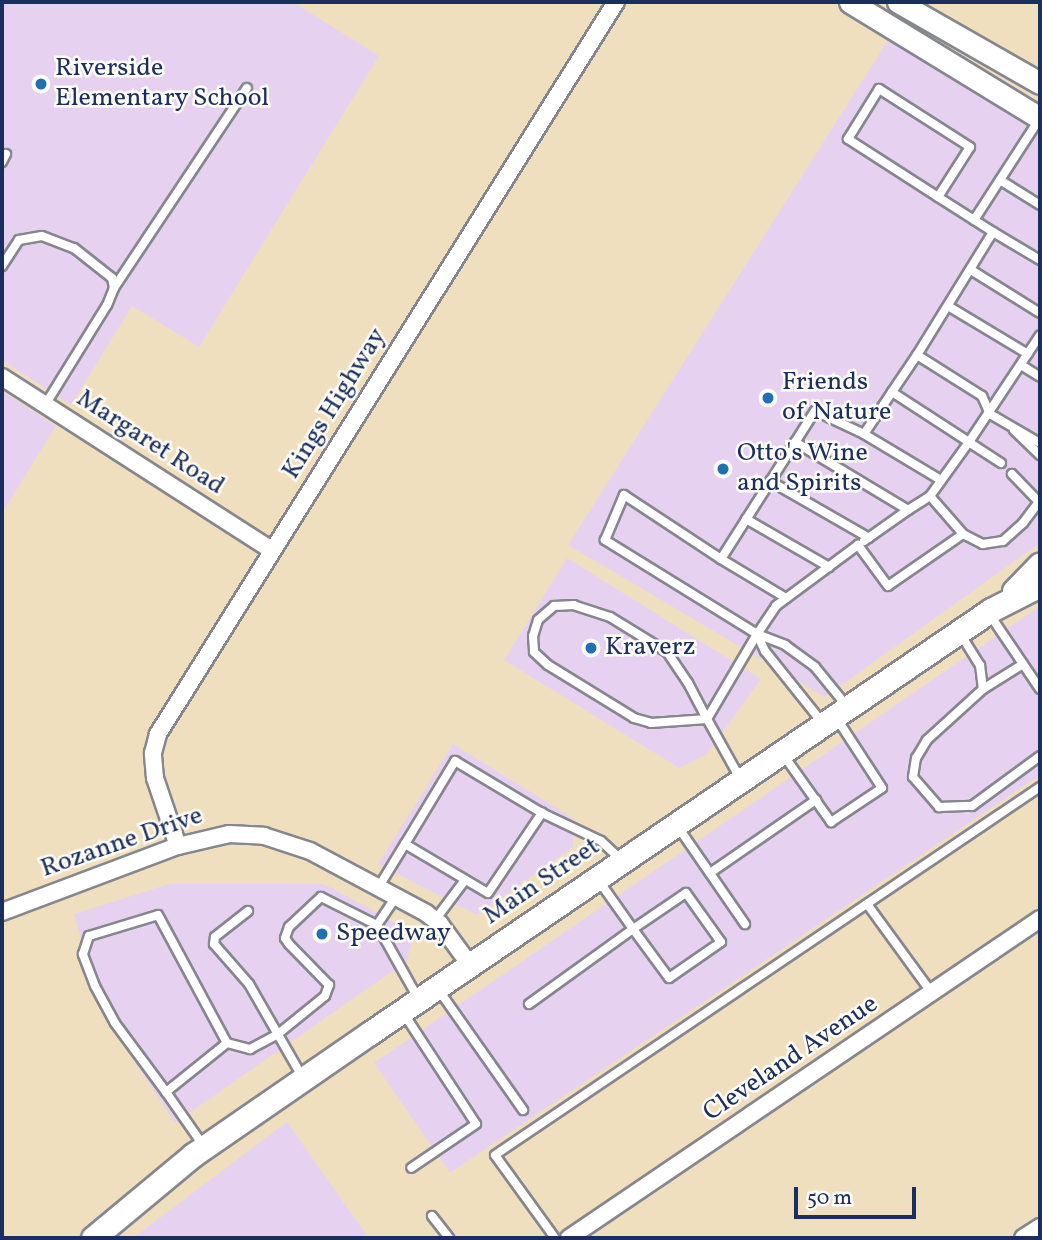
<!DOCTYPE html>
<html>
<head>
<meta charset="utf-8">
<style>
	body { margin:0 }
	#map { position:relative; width:1042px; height:1240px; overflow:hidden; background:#f0dfbf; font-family:Vollkorn,serif }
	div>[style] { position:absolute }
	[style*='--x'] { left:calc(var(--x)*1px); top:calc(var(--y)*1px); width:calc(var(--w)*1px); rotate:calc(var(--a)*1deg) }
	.built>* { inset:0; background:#e6d2f0 }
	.roads { filter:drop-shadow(2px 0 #86878e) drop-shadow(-2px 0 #86878e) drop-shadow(0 2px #86878e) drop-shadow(0 -2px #86878e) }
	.service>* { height:8px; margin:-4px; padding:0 4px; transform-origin:4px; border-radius:4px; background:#fff }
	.minor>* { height:16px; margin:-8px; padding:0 8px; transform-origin:8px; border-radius:8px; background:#fff }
	.tertiary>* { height:21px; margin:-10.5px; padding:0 10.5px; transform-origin:10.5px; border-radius:10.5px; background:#fff }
	.secondary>* { height:23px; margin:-11.5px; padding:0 11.5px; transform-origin:11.5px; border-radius:11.5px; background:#fff }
	.dots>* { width:19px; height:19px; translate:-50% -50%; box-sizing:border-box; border:4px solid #fdfcf7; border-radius:50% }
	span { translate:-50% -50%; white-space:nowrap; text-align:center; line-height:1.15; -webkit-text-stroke:5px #fdfcf7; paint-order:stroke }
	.poi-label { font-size:26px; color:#1b2f5e }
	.left { translate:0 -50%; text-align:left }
	.street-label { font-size:26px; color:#1b2f5e }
	.frame { position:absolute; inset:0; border:4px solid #1b2f5e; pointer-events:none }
	.scale { position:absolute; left:794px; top:1187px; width:122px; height:32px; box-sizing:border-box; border:4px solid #1b2f5e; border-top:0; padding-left:9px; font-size:21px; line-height:24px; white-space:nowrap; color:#1b2f5e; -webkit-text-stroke:5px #fdfcf7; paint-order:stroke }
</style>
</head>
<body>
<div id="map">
	<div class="built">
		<i style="clip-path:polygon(2px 2px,293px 2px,379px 56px,199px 347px,132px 306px,71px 405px,2px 360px)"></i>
		<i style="clip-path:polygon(890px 37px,1040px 131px,1040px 543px,825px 697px,568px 545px)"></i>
		<i style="clip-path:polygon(2px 391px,56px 426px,2px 513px)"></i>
		<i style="clip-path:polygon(567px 558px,761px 679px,706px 755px,679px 768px,504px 660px)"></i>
		<i style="clip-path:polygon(1040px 606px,1040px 775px,450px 1173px,374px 1063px)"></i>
		<i style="clip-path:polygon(453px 744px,574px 819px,573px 847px,477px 915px,378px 864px)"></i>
		<i style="clip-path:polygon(169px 884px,324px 884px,414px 933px,407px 961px,175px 1123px,101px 1011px,74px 914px)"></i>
		<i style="clip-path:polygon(287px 1122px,366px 1234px,358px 1238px,133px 1238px)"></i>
	</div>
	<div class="roads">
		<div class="service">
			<i style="--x:2;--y:162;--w:9;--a:-63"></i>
			<i style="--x:1000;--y:180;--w:47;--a:32"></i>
			<i style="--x:938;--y:197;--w:59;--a:-57.4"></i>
			<i style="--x:970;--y:147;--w:108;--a:-147.5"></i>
			<i style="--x:879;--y:89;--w:59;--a:121.8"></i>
			<i style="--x:848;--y:139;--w:107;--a:32.8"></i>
			<i style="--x:938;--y:197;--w:65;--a:32.5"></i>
			<i style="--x:993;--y:232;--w:145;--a:121.7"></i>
			<i style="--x:917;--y:355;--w:77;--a:32.2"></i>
			<i style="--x:982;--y:396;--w:20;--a:66"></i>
			<i style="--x:990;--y:414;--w:58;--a:30.1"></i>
			<i style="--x:974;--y:220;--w:121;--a:-57.1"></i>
			<i style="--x:993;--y:232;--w:55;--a:30.8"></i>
			<i style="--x:2;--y:266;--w:31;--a:-57"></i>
			<i style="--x:19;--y:240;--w:23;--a:-10"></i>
			<i style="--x:42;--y:236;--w:34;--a:21"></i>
			<i style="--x:74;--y:248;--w:48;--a:38.3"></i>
			<i style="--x:112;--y:278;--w:10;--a:79"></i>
			<i style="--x:114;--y:288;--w:18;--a:112"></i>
			<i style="--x:107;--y:305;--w:118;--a:121.8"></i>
			<i style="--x:971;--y:270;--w:81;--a:31.9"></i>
			<i style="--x:114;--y:288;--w:240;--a:-56.4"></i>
			<i style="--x:948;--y:306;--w:93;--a:31"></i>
			<i style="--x:1021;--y:365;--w:22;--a:32"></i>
			<i style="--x:892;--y:392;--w:45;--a:-56"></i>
			<i style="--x:1014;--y:430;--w:36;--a:44"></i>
			<i style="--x:864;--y:434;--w:90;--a:30.9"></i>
			<i style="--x:795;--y:442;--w:132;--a:31"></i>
			<i style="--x:908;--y:510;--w:26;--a:-32"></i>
			<i style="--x:1001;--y:463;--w:38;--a:-147"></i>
			<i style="--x:969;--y:442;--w:67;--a:125.8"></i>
			<i style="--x:930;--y:496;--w:50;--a:49"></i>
			<i style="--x:963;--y:534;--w:91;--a:145.3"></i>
			<i style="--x:888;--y:586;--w:51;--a:-126.2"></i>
			<i style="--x:858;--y:545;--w:102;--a:143.4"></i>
			<i style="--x:776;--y:606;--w:34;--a:124"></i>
			<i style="--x:757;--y:634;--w:179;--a:-148.3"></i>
			<i style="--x:605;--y:540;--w:49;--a:-67.1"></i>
			<i style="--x:624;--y:495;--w:116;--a:33.4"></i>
			<i style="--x:721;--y:559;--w:175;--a:-57.6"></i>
			<i style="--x:815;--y:411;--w:54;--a:25.1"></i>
			<i style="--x:864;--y:434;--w:50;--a:-56.3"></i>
			<i style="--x:892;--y:392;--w:92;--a:33"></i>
			<i style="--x:969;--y:442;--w:128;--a:-56.4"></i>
			<i style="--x:770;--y:481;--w:114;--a:29.9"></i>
			<i style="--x:746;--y:519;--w:96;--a:30"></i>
			<i style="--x:963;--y:534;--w:22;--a:27"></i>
			<i style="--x:983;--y:544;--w:20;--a:-9"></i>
			<i style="--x:1003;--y:541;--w:27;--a:-42"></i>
			<i style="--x:1023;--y:523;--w:26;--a:-53"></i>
			<i style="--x:1039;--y:502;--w:39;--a:-134"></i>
			<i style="--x:864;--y:541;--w:54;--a:-35.2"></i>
			<i style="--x:721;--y:559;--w:76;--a:31"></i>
			<i style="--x:990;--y:615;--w:89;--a:56"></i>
			<i style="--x:757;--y:634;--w:30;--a:21"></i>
			<i style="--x:785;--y:645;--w:37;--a:36"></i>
			<i style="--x:815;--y:667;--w:49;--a:50.8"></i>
			<i style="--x:757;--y:634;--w:19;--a:65"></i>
			<i style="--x:765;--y:651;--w:90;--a:51.3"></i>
			<i style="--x:961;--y:635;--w:36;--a:58"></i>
			<i style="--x:980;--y:665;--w:24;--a:83"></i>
			<i style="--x:983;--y:689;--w:76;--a:137.7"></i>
			<i style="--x:927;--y:740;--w:21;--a:121"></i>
			<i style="--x:916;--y:758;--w:19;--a:99"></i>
			<i style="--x:913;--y:777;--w:40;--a:49"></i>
			<i style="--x:939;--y:807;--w:33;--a:-2"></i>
			<i style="--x:972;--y:806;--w:84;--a:-36.3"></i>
			<i style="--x:983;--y:689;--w:47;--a:-32"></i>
			<i style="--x:782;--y:753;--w:85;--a:54.6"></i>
			<i style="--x:831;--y:822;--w:61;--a:-33.7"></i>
			<i style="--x:882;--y:788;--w:82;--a:-123.1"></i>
			<i style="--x:741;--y:780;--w:70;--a:-119.1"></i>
			<i style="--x:707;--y:719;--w:41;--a:-117.8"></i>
			<i style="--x:688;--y:683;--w:37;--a:-124"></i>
			<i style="--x:667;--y:652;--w:67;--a:-148.4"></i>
			<i style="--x:610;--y:617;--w:38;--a:-162"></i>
			<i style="--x:574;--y:605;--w:20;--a:177"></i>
			<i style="--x:554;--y:606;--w:21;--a:139"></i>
			<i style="--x:538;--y:620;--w:17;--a:107"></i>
			<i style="--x:533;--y:636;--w:16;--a:86"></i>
			<i style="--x:534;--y:652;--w:19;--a:43"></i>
			<i style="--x:548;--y:665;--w:101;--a:31.6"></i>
			<i style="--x:634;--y:718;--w:18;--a:16"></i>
			<i style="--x:651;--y:723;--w:56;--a:-4.1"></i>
			<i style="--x:707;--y:719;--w:99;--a:-59.5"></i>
			<i style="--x:678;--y:827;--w:118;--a:55.4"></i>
			<i style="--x:405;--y:844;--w:97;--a:-58.9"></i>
			<i style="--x:455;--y:761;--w:101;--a:30.9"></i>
			<i style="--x:710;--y:873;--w:129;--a:-34.6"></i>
			<i style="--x:378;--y:888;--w:52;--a:-58.5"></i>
			<i style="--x:405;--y:844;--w:96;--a:30.6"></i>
			<i style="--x:488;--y:893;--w:97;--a:-56"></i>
			<i style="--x:542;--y:813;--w:65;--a:25.4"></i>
			<i style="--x:601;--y:841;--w:26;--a:43"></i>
			<i style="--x:867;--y:904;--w:110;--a:53.9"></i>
			<i style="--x:248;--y:911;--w:42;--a:141.8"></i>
			<i style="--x:215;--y:937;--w:7;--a:98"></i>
			<i style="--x:214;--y:944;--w:53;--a:48.8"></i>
			<i style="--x:249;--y:984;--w:106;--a:60.1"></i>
			<i style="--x:435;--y:920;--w:50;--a:-53.1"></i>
			<i style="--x:377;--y:925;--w:84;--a:60.7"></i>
			<i style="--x:438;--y:989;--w:148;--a:54.9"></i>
			<i style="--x:529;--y:1004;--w:128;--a:-35.8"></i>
			<i style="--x:633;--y:929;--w:64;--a:-34.2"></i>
			<i style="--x:686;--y:893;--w:60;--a:54.5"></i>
			<i style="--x:721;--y:942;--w:63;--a:145.3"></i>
			<i style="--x:669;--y:978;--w:61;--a:-126.3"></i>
			<i style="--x:633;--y:929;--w:59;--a:-125.3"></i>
			<i style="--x:404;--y:1014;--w:131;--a:56.8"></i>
			<i style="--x:476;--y:1124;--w:78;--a:145.9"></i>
			<i style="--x:166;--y:1092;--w:86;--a:-126.5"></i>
			<i style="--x:115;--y:1023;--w:42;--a:-118.4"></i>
			<i style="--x:95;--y:986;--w:34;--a:-111"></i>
			<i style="--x:83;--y:954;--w:19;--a:-72"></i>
			<i style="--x:89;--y:936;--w:72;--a:-16.9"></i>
			<i style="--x:158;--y:915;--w:145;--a:61.7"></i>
			<i style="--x:227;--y:1043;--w:24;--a:15"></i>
			<i style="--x:250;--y:1049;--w:32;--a:-28"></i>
			<i style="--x:278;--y:1034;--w:60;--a:-39"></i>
			<i style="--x:325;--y:996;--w:12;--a:-70"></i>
			<i style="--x:329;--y:985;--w:57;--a:-134.3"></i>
			<i style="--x:289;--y:944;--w:7;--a:-124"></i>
			<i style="--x:285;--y:938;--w:12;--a:-70"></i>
			<i style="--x:289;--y:927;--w:44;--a:-43.2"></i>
			<i style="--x:321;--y:897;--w:63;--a:26.6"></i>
			<i style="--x:377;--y:925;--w:34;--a:-56"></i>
			<i style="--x:203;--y:1145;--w:65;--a:-124.9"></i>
			<i style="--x:166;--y:1092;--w:78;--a:-38.8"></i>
			<i style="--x:432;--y:1216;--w:28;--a:52"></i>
			<i style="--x:555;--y:1238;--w:102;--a:-125.9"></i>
			<i style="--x:495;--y:1155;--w:658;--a:-34.03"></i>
		</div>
		<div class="minor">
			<i style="--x:2;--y:377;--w:320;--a:32.7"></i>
			<i style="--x:178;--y:846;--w:72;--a:-108.7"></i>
			<i style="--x:155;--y:778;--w:25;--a:-95"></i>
			<i style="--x:153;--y:753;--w:20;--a:-75"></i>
			<i style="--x:158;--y:734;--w:863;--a:-57.97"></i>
			<i style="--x:2;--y:912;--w:188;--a:-20.6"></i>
			<i style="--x:178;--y:846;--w:52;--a:-13.2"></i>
			<i style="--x:229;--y:834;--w:35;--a:3"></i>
			<i style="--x:264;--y:836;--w:48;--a:18.1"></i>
			<i style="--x:310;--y:851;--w:132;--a:28.1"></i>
			<i style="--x:426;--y:913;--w:18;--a:38"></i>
			<i style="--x:440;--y:924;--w:51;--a:53.8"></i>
			<i style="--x:569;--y:1238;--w:569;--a:-34.11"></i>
			<i style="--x:1023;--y:1238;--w:20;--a:-33"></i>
		</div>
		<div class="tertiary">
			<i style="--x:850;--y:2;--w:223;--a:31.4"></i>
			<i style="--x:898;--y:2;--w:163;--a:29.7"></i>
		</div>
		<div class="secondary">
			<i style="--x:1014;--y:591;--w:37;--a:-46"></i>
			<i style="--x:93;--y:1238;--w:130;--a:-39.7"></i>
			<i style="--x:193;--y:1155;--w:215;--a:-34.6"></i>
			<i style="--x:370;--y:1033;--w:751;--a:-34.26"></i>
			<i style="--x:991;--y:610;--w:55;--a:-27"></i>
		</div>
	</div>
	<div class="dots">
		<i style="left:41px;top:84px;background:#1f6fb2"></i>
		<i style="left:768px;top:398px;background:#1f6fb2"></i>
		<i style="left:723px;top:469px;background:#1f6fb2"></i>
		<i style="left:591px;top:648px;background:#1f6fb2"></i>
		<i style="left:322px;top:934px;background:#1f6fb2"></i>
	</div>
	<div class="poi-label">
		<span class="left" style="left:55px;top:84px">Riverside<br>Elementary School</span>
		<span class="left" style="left:782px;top:398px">Friends<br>of Nature</span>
		<span class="left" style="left:737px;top:469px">Otto's Wine<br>and Spirits</span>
		<span class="left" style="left:605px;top:648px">Kraverz</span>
		<span class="left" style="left:336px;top:934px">Speedway</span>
	</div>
	<div class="street-label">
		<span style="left:335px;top:404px;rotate:-58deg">Kings Highway</span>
		<span style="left:150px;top:443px;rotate:33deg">Margaret Road</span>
		<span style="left:122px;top:843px;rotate:-19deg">Rozanne Drive</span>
		<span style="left:542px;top:882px;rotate:-34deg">Main Street</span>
		<span style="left:791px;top:1059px;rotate:-34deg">Cleveland Avenue</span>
	</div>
	<div class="frame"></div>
	<div class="scale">50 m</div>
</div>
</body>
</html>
